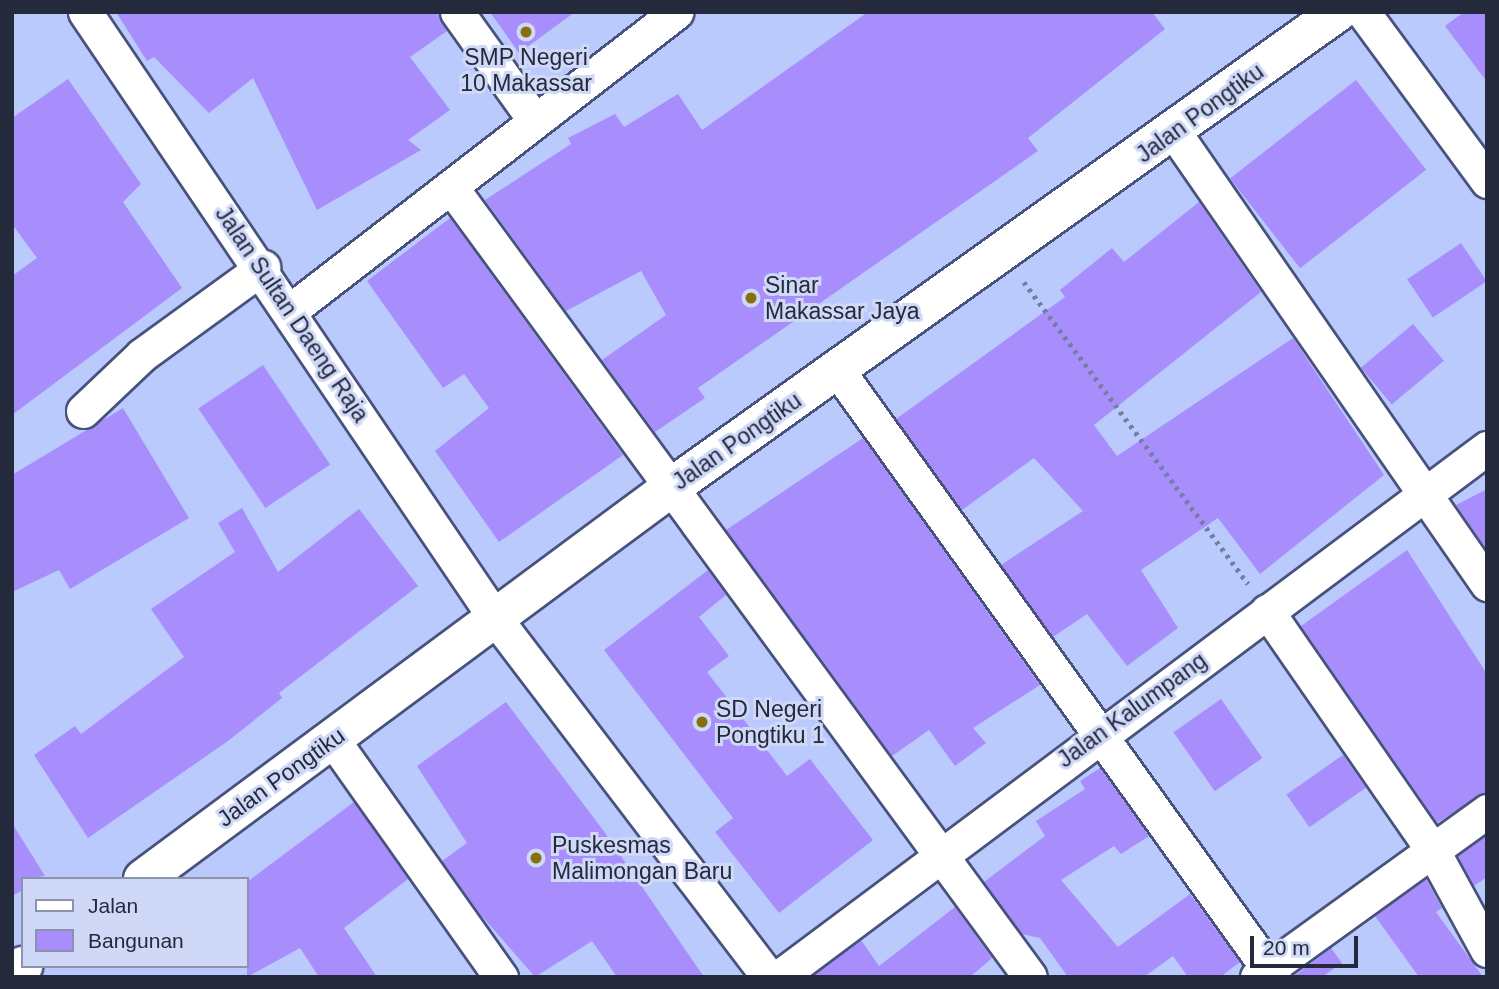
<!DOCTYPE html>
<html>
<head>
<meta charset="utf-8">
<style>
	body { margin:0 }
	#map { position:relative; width:1499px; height:989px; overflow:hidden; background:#bbcafc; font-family:Helvetica,sans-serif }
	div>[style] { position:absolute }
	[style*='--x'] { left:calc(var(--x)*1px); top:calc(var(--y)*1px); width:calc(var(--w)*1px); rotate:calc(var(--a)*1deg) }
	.building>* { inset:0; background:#a78efc; transform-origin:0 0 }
	.path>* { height:4.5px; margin-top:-2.25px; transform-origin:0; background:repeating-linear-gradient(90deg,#747ea2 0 3.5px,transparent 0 8.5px) }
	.roads { filter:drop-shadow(2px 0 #47527d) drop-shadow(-2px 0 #47527d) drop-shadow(0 2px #47527d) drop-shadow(0 -2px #47527d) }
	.minor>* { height:33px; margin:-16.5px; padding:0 16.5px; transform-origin:16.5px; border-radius:16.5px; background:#fff }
	.tertiary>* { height:38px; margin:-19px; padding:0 19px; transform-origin:19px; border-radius:19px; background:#fff }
	.dots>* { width:19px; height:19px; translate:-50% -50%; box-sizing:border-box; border:4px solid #cfd8f7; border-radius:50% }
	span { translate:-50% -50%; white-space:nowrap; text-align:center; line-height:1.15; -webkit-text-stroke:6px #cfd8f7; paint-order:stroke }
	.poi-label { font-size:23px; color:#24293c }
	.left { translate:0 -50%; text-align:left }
	.street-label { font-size:23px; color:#24293c }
	.frame { position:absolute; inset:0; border:14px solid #24293c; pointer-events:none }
	.legend { position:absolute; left:21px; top:877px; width:228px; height:91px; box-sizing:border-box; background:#cfd8f7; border:2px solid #8b92ac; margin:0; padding:9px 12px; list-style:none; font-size:21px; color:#24293c }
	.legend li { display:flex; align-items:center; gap:14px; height:35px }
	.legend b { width:35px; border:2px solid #8b92ac }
	.scale { position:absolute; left:1250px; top:936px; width:108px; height:32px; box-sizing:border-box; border:4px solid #24293c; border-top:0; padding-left:9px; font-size:21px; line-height:24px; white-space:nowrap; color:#24293c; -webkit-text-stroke:5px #cfd8f7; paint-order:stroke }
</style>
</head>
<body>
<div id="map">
	<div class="building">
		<i style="clip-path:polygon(116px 12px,438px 12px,447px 31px,410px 57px,450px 110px,408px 140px,421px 150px,317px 210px,253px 78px,209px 113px,154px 57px,147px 61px)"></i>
		<i style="clip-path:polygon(490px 12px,575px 12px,519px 53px)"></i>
		<i style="clip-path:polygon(868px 12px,1152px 12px,1165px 29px,1028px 138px,1038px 151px,698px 388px,705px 398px,655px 432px,602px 360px,666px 315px,641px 271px,566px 311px,485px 200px,571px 144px,568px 138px,615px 114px,624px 127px,678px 94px,702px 130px)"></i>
		<i style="clip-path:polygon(1464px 12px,1487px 12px,1487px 82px,1445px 26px)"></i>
		<i style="clip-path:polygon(68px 79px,141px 184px,123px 202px,182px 288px,12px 415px,12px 276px,37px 258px,12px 224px,12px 118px)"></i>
		<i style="left:1356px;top:80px;width:114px;height:160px;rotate:52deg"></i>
		<i style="clip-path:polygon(1199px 202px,1261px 292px,1094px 425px,1117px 456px,1293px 338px,1384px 475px,1260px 574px,1218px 518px,1141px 570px,1178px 628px,1127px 666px,1087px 614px,1053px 637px,1001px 565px,1083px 511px,1034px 458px,962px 510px,896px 419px,1065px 297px,1060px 290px,1112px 248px,1124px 262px)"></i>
		<i style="clip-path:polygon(450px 218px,623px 455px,499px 542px,435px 451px,489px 408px,464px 374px,443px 388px,367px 281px)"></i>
		<i style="left:1461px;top:243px;width:46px;height:65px;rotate:56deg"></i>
		<i style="left:1413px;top:324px;width:48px;height:68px;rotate:50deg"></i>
		<i style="left:263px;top:365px;width:120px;height:78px;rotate:56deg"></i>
		<i style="clip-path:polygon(123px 408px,189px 518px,70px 589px,59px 570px,12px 592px,12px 475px)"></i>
		<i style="clip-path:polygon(863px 438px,1040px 685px,973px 728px,986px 743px,955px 766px,929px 730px,892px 756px,726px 530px)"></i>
		<i style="clip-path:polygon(1487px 489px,1487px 550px,1456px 505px)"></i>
		<i style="clip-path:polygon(242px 508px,278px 572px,359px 509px,418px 586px,279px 693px,282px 698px,228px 741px,88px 838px,34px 755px,75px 726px,81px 734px,184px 657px,151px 609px,235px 552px,218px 523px)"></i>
		<i style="clip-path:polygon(1407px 550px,1487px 674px,1487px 792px,1437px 823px,1301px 626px)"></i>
		<i style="clip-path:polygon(708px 570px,726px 595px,699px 617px,729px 656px,707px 672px,787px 776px,810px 759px,873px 840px,779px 913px,715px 832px,733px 818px,604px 650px)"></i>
		<i style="left:1221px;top:699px;width:72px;height:58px;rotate:55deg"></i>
		<i style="clip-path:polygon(506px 702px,603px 830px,704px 977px,617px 977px,592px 941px,535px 977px,480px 914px,442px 861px,467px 843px,417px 766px)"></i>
		<i style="left:1343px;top:755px;width:40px;height:69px;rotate:55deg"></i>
		<i style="clip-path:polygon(1100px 768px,1149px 836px,1121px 854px,1114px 846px,1061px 880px,1118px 947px,1190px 894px,1240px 962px,1220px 977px,1188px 977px,1173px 956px,1144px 977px,1068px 977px,1040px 938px,1022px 934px,984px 882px,1045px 836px,1036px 821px,1085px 789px,1080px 781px)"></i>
		<i style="clip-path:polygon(354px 802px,408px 879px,344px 928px,377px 977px,319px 977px,300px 948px,247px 977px,247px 882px)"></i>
		<i style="clip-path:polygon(12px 823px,45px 876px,23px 879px,23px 890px,12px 896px)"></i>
		<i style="clip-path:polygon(1487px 835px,1487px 877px,1474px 886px,1458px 856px)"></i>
		<i style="clip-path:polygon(1426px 879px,1442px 908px,1436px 912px,1483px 977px,1419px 977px,1375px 916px)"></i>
		<i style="clip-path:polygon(955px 907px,992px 958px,970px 977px,811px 977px,861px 940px,879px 966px)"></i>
		<i style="clip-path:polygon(1331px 948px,1342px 963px,1322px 977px,1293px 977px)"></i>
	</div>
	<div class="path">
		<i style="--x:1024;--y:282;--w:376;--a:53.4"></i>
	</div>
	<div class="roads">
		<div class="minor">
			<i style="--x:85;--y:12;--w:732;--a:55.92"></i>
			<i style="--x:495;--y:618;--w:451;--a:52.7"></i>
			<i style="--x:457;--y:12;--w:134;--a:54.4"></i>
			<i style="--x:1363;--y:12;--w:210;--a:53.7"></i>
			<i style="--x:1174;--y:132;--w:550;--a:55.3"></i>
			<i style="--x:451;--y:187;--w:979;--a:53.76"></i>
			<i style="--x:291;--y:310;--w:487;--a:-37.7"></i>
			<i style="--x:839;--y:372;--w:745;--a:54.28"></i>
			<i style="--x:83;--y:411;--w:81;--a:-43.5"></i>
			<i style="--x:142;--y:355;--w:150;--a:-36"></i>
			<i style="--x:1267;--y:611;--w:292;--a:55.3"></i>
			<i style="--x:1433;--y:851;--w:113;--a:61.4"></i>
			<i style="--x:333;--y:740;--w:291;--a:54.7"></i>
			<i style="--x:779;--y:977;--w:884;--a:-36.77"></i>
			<i style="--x:1257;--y:977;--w:284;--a:-35.8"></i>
		</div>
		<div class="tertiary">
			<i style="--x:143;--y:879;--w:655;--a:-36.55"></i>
			<i style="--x:669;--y:489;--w:822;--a:-35.49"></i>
			<i style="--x:12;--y:974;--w:14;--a:-36"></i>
		</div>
	</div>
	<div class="dots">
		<i style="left:526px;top:32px;background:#876e0e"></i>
		<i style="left:751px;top:298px;background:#876e0e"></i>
		<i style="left:702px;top:722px;background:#876e0e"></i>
		<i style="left:536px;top:858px;background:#876e0e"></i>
	</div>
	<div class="poi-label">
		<span style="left:526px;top:70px">SMP Negeri<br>10 Makassar</span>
		<span class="left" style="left:765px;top:298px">Sinar<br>Makassar Jaya</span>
		<span class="left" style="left:716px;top:722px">SD Negeri<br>Pongtiku 1</span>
		<span class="left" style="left:552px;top:858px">Puskesmas<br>Malimongan Baru</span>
	</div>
	<div class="street-label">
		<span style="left:1200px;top:113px;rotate:-36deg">Jalan Pongtiku</span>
		<span style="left:292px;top:314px;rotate:56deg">Jalan Sultan Daeng Raja</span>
		<span style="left:737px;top:441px;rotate:-35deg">Jalan Pongtiku</span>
		<span style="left:1132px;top:710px;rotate:-36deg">Jalan Kalumpang</span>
		<span style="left:281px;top:777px;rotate:-36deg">Jalan Pongtiku</span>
	</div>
	<div class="frame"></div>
	<ul class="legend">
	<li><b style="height:9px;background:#fff"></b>Jalan</li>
	<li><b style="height:19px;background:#a78efc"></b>Bangunan</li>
	</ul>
	<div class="scale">20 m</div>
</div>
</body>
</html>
